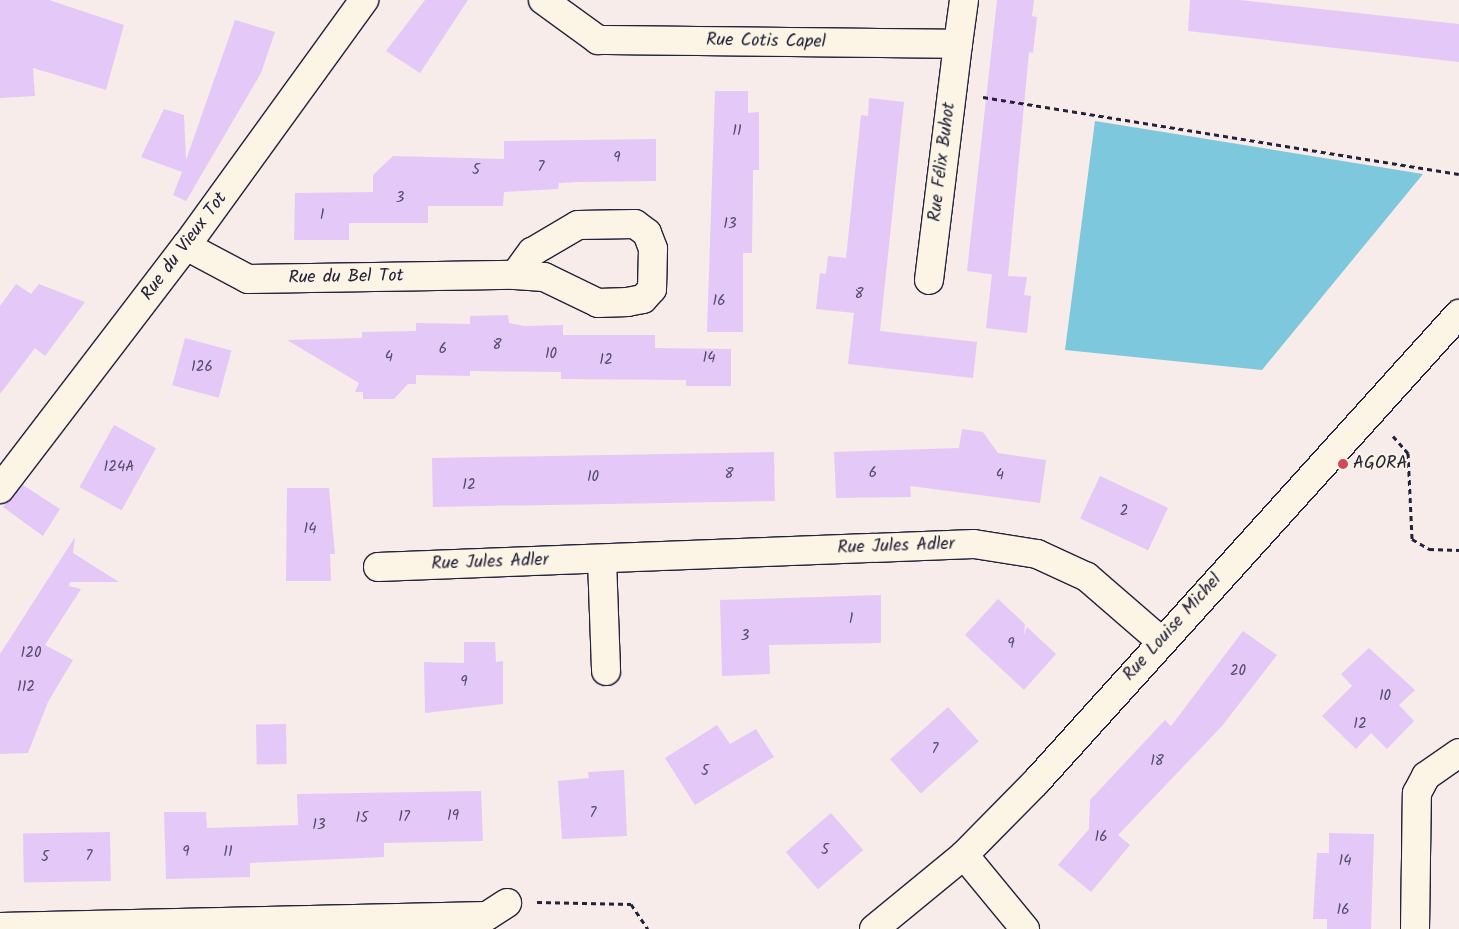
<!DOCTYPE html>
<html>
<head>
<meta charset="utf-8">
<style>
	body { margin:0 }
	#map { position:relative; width:1459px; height:929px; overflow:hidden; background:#f7ece9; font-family:Kalam,sans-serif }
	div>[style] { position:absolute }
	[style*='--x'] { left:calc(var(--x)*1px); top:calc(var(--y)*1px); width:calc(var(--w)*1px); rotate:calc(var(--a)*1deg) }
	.water>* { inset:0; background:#7dc8dc }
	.building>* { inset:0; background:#e4c8f7; transform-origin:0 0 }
	.path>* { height:3px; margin-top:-1.5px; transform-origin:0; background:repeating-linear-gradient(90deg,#22223b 0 5px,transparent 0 9px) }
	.roads { filter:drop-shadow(1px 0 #22223b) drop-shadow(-1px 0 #22223b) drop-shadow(0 1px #22223b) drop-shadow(0 -1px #22223b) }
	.minor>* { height:28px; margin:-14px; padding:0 14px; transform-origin:14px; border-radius:14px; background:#fcf5e5 }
	.dots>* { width:14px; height:14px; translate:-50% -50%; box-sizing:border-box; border:2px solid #fcf5e5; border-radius:50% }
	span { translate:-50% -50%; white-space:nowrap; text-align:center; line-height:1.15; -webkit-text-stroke:4px #fcf5e5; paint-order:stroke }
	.number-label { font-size:15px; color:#524c6a }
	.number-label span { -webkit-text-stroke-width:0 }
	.street-label { font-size:18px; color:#22223b }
	.poi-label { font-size:18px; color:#22223b }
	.left { translate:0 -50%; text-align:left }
</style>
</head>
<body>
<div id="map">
	<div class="water">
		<i style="clip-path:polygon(1095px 121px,1423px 174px,1262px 370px,1065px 350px)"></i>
	</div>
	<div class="building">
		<i style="clip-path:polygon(0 0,49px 0,124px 25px,106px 90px,33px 68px,35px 96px,0 98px)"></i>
		<i style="clip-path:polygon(425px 0,468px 0,420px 73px,386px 51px)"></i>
		<i style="clip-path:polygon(997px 0,1034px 0,1032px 16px,1037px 17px,1033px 53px,1029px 52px,1008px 276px,1027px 277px,1024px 295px,1031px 296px,1027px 333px,986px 328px,992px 274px,997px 275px,967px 271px)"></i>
		<i style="clip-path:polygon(1190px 0,1239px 0,1459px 24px,1459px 62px,1188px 31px)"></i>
		<i style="clip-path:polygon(235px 20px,275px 32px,261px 73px,186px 201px,173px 195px,182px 172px,141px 157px,164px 109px,184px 115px,186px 160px)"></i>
		<i style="clip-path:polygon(715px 91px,748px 91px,748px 113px,759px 112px,759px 170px,753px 170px,752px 253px,743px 253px,743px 332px,707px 332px)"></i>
		<i style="clip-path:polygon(869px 98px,904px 102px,880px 331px,977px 342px,973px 378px,848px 364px,854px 313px,816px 309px,820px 273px,826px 274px,828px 256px,846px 258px,861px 115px,868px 116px)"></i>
		<i style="clip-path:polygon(656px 139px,656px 181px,579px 182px,559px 183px,558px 189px,504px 192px,503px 206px,428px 206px,428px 223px,349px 223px,349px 240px,294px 240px,295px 193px,373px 192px,373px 175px,393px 156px,504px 159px,504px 141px)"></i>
		<i style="clip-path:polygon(16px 284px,31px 294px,39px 284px,85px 302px,45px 356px,35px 348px,0 394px,0 306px)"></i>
		<i style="clip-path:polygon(508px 315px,509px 323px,524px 326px,563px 325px,563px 335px,655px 335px,655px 348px,731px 349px,731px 386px,686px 386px,686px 380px,561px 379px,561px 372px,470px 371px,470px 376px,416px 375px,416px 384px,408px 384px,394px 399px,363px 399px,363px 392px,355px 392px,359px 383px,287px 340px,362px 338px,362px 332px,416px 331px,416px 323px,470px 324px,470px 316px)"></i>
		<i style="left:185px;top:338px;width:48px;height:49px;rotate:15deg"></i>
		<i style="left:114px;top:425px;width:48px;height:71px;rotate:29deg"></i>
		<i style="clip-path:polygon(962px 429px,983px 432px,998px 453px,1046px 460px,1040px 503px,910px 486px,911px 497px,836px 498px,834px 452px,959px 448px)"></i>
		<i style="left:774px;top:452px;width:49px;height:342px;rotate:89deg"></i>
		<i style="left:1100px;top:476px;width:75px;height:47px;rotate:25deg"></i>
		<i style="clip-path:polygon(23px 485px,60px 509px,43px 536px,3px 507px)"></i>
		<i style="clip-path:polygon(287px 488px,329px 488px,335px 554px,330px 554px,331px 581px,286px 581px)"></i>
		<i style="clip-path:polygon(75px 537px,73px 553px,119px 582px,70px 582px,69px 586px,81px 589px,45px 645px,73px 660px,48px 702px,28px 753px,0 754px,0 654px)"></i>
		<i style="clip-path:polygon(881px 595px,881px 643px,769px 645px,770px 674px,722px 676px,720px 600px)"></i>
		<i style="clip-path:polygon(998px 599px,1025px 624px,1024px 635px,1027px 627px,1056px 654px,1024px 690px,965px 635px)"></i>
		<i style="clip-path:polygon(1243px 631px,1277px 655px,1222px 726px,1118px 835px,1130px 845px,1091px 892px,1058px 865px,1089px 829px,1090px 800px,1165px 720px,1171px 726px)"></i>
		<i style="clip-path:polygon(464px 642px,495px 642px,496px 662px,503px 661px,503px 704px,425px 713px,424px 662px,464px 663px)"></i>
		<i style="clip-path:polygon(1369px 648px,1415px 690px,1399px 705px,1414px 721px,1387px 749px,1371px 733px,1356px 749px,1322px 716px,1352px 686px,1341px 674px)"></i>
		<i style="left:948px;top:707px;width:46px;height:78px;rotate:48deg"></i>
		<i style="left:286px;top:724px;width:40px;height:30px;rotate:89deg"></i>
		<i style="clip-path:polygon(717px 725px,730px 744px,756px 729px,774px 757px,695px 805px,665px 758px)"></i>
		<i style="clip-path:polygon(624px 770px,627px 836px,562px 839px,558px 781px,589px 778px,588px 772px)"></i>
		<i style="clip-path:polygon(481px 791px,483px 841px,384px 843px,384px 857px,250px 863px,250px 877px,166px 879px,164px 812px,206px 812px,207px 828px,298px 825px,297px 794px)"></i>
		<i style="left:831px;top:813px;width:49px;height:60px;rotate:49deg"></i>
		<i style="left:110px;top:832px;width:49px;height:87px;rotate:89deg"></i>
		<i style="clip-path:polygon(1329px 833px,1374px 834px,1371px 929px,1327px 929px,1327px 919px,1313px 919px,1317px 853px,1329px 853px)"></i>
	</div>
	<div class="path">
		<i style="--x:983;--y:97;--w:482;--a:9.2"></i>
		<i style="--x:1393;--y:436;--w:23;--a:49"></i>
		<i style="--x:1408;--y:453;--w:86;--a:87.3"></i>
		<i style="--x:1412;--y:539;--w:20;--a:30"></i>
		<i style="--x:1429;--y:549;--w:30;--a:2"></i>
		<i style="--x:537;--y:902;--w:94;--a:1.2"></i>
		<i style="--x:631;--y:904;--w:30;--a:56"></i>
	</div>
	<div class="roads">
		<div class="minor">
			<i style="--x:543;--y:0;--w:68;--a:36"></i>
			<i style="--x:598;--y:40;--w:360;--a:0.6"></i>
			<i style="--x:958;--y:44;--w:44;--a:-82.2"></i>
			<i style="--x:186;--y:246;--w:70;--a:28"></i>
			<i style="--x:248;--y:279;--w:267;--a:-0.9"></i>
			<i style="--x:515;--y:275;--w:29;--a:-54"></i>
			<i style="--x:532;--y:252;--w:53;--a:-30.4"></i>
			<i style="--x:578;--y:225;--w:57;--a:-1"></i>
			<i style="--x:635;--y:224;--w:15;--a:37"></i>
			<i style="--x:647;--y:233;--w:17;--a:69"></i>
			<i style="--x:653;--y:249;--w:40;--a:91.4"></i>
			<i style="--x:652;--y:289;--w:13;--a:132"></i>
			<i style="--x:643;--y:299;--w:15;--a:169"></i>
			<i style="--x:628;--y:302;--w:30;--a:178"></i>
			<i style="--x:598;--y:303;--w:60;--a:-154.3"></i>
			<i style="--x:544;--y:277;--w:29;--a:-176"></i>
			<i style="--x:929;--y:280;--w:238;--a:-83"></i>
			<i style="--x:0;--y:489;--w:306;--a:-52.6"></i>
			<i style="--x:186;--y:246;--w:304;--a:-54.1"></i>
			<i style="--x:602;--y:560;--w:111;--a:87.9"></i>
			<i style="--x:378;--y:567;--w:596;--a:-2.21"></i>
			<i style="--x:974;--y:544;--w:64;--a:9"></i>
			<i style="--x:1037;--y:554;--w:55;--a:24.7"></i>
			<i style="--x:1087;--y:577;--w:98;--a:40.9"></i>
			<i style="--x:964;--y:855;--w:96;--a:50.5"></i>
			<i style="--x:0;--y:927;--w:487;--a:-1.3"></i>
			<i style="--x:487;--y:916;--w:24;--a:-33"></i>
			<i style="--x:874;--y:929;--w:117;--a:-39.4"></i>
			<i style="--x:964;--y:855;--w:103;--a:-45.4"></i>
			<i style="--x:1036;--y:782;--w:631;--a:-47.89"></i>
			<i style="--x:1415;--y:929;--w:136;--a:-89.2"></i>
			<i style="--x:1417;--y:793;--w:19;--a:-62"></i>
			<i style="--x:1426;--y:776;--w:40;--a:-34.9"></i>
		</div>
	</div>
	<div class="dots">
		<i style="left:1343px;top:464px;background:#d1495b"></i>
	</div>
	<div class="number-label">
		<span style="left:737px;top:132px">11</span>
		<span style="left:617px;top:159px">9</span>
		<span style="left:541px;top:168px">7</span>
		<span style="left:476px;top:171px">5</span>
		<span style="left:400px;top:199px">3</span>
		<span style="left:322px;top:216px">1</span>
		<span style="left:730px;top:225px">13</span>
		<span style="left:859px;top:295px">8</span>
		<span style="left:719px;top:302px">16</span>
		<span style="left:497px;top:346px">8</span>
		<span style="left:443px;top:350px">6</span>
		<span style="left:551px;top:355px">10</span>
		<span style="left:389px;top:358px">4</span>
		<span style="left:709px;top:359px">14</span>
		<span style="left:606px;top:361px">12</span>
		<span style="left:202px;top:368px">126</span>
		<span style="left:119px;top:468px">124A</span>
		<span style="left:873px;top:474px">6</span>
		<span style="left:729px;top:475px">8</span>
		<span style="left:1000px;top:476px">4</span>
		<span style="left:593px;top:478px">10</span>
		<span style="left:469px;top:486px">12</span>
		<span style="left:1124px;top:512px">2</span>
		<span style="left:310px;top:530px">14</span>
		<span style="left:851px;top:620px">1</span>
		<span style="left:745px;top:637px">3</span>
		<span style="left:1011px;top:645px">9</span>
		<span style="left:31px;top:654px">120</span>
		<span style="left:1238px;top:672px">20</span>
		<span style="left:464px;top:683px">9</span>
		<span style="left:26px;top:688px">112</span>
		<span style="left:1385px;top:697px">10</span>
		<span style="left:1360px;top:725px">12</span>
		<span style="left:935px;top:750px">7</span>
		<span style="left:1157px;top:762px">18</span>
		<span style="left:705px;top:772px">5</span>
		<span style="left:593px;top:814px">7</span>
		<span style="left:453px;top:817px">19</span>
		<span style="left:404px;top:818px">17</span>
		<span style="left:362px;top:819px">15</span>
		<span style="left:319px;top:826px">13</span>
		<span style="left:1101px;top:838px">16</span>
		<span style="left:825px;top:851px">5</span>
		<span style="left:186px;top:853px">9</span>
		<span style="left:228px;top:853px">11</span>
		<span style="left:89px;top:857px">7</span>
		<span style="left:45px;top:858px">5</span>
		<span style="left:1345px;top:862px">14</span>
		<span style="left:1343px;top:911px">16</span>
	</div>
	<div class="street-label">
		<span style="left:766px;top:42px;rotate:1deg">Rue Cotis Capel</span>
		<span style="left:943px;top:162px;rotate:-83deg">Rue Félix Buhot</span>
		<span style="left:185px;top:247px;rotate:-53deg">Rue du Vieux Tot</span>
		<span style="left:346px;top:278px;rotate:-1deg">Rue du Bel Tot</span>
		<span style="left:896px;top:547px;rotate:-2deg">Rue Jules Adler</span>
		<span style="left:490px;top:563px;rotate:-2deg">Rue Jules Adler</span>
		<span style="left:1173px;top:628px;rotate:-48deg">Rue Louise Michel</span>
	</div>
	<div class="poi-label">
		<span class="left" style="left:1353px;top:464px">AGORA</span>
	</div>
</div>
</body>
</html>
